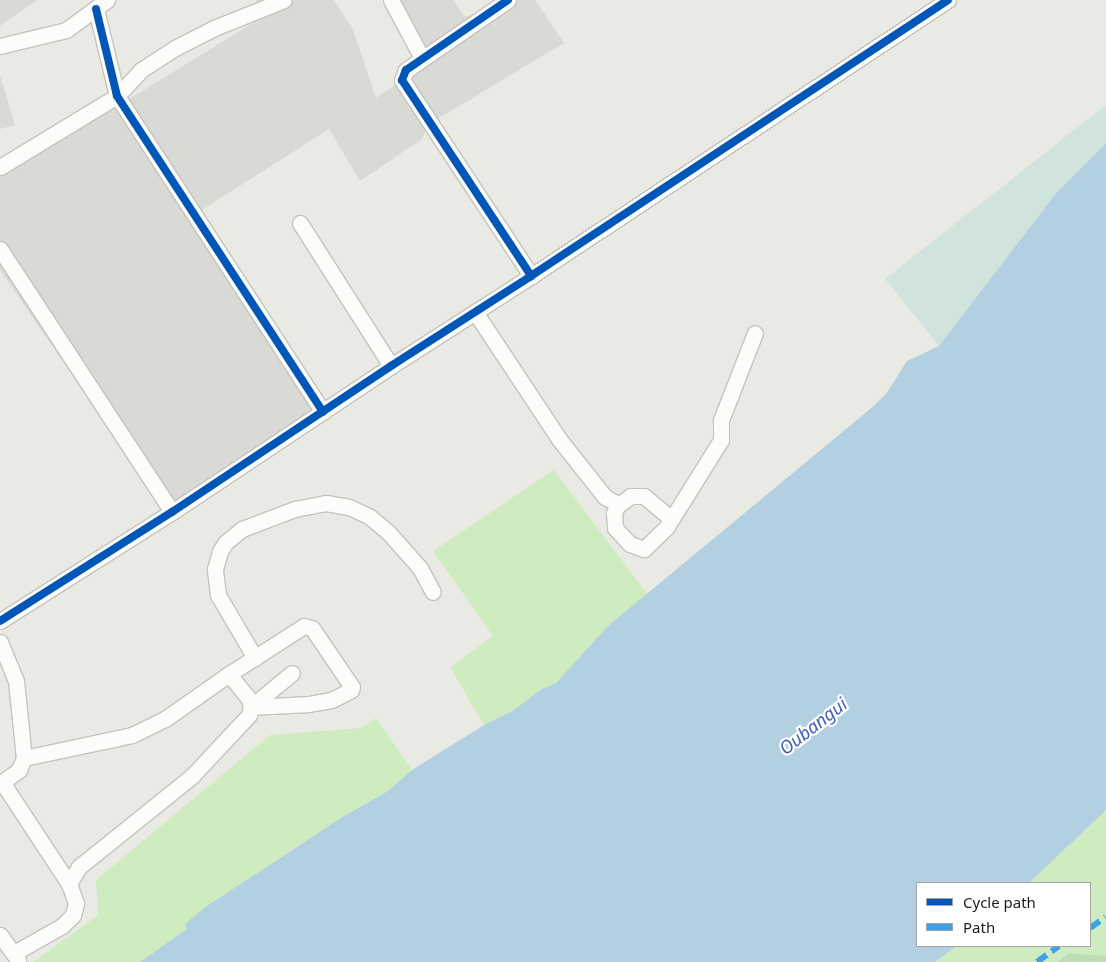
<!DOCTYPE html>
<html>
<head>
<meta charset="utf-8">
<style>
	body { margin:0 }
	#map { position:relative; width:1106px; height:962px; overflow:hidden; background:#eaeae4; font-family:"Noto Sans",sans-serif }
	div>[style] { position:absolute }
	[style*='--x'] { left:calc(var(--x)*1px); top:calc(var(--y)*1px); width:calc(var(--w)*1px); rotate:calc(var(--a)*1deg) }
	.residential>* { inset:0; background:#d9d9d5 }
	.grass>* { inset:0; background:#ceecbf }
	.forest>* { inset:0; background:#bcddb6 }
	.wetland>* { inset:0; background:#d0e3dc }
	.water>* { inset:0; background:#b3cfe2 }
	.roads { filter:drop-shadow(1px 0 #c3c3c0) drop-shadow(-1px 0 #c3c3c0) drop-shadow(0 1px #c3c3c0) drop-shadow(0 -1px #c3c3c0) }
	.minor>* { height:15px; margin:-7.5px; padding:0 7.5px; transform-origin:7.5px; border-radius:7.5px; background:#fcfcfb }
	.quiet>* { height:6px; margin-top:-3px; transform-origin:0; background:repeating-linear-gradient(90deg,#3da2ea 0 12px,transparent 0 18px) }
	.cycleway>* { height:8px; margin:-4px; padding:0 4px; transform-origin:4px; border-radius:4px; background:#0057b8 }
	span { translate:-50% -50%; white-space:nowrap; text-align:center; line-height:1.15; -webkit-text-stroke:4.5px #fff; paint-order:stroke }
	.water-label { font-size:18px; color:#4064b3; font-style:italic }
	.legend { position:absolute; left:916px; top:882px; width:175px; height:65px; box-sizing:border-box; background:#fff; border:1px solid #a4a4a4; margin:0; padding:6px 9px; list-style:none; font-size:15px; color:#1c1c1c }
	.legend li { display:flex; align-items:center; gap:10px; height:25px }
	.legend b { width:25px; border:1px solid #a4a4a4 }
</style>
</head>
<body>
<div id="map">
	<div class="residential">
		<i style="clip-path:polygon(0 0,37px 0,0 26px)"></i>
		<i style="clip-path:polygon(256px 0,334px 0,353px 30px,376px 98px,429px 62px,399px 0,453px 0,465px 17px,514px 0,535px 0,564px 43px,429px 124px,422px 139px,360px 181px,329px 129px,197px 213px,321px 406px,164px 508px,0 270px,0 163px,7px 174px,264px 16px)"></i>
		<i style="clip-path:polygon(0 75px,15px 125px,0 129px)"></i>
	</div>
	<div class="grass">
		<i style="clip-path:polygon(554px 470px,648px 595px,608px 626px,556px 683px,542px 689px,515px 710px,484px 725px,450px 667px,493px 636px,433px 551px)"></i>
		<i style="clip-path:polygon(376px 718px,412px 770px,388px 791px,288px 852px,188px 929px,140px 962px,33px 962px,98px 915px,96px 880px,270px 735px,362px 728px)"></i>
		<i style="clip-path:polygon(1106px 810px,1106px 956px,1069px 953px,1058px 962px,935px 962px,957px 946px,1090px 946px,1090px 883px,1029px 883px)"></i>
	</div>
	<div class="forest">
		<i style="clip-path:polygon(1069px 953px,1106px 956px,1106px 962px,1058px 962px)"></i>
	</div>
	<div class="wetland">
		<i style="clip-path:polygon(1106px 105px,1106px 143px,1057px 192px,939px 346px,885px 279px)"></i>
	</div>
	<div class="water">
		<i style="clip-path:polygon(1106px 143px,1106px 810px,1029px 883px,917px 883px,917px 946px,957px 946px,935px 962px,140px 962px,187px 929px,185px 924px,207px 906px,341px 818px,388px 791px,412px 770px,484px 725px,514px 710px,542px 689px,556px 683px,608px 626px,869px 410px,886px 394px,907px 361px,939px 346px,1057px 192px)"></i>
	</div>
	<div class="roads">
		<div class="minor">
			<i style="--x:391;--y:0;--w:66;--a:61.9"></i>
			<i style="--x:508;--y:0;--w:124;--a:145.5"></i>
			<i style="--x:406;--y:70;--w:11;--a:112"></i>
			<i style="--x:402;--y:80;--w:235;--a:56.6"></i>
			<i style="--x:96;--y:9;--w:89;--a:76.4"></i>
			<i style="--x:117;--y:96;--w:377;--a:56.9"></i>
			<i style="--x:0;--y:46;--w:68;--a:-13.6"></i>
			<i style="--x:66;--y:30;--w:51;--a:-36.2"></i>
			<i style="--x:0;--y:167;--w:137;--a:-31.3"></i>
			<i style="--x:117;--y:96;--w:35;--a:-47"></i>
			<i style="--x:141;--y:70;--w:40;--a:-32.9"></i>
			<i style="--x:175;--y:48;--w:44;--a:-27.1"></i>
			<i style="--x:214;--y:28;--w:75;--a:-21.8"></i>
			<i style="--x:300;--y:223;--w:169;--a:57.5"></i>
			<i style="--x:0;--y:249;--w:314;--a:56.8"></i>
			<i style="--x:475;--y:312;--w:152;--a:56.5"></i>
			<i style="--x:559;--y:439;--w:74;--a:51.6"></i>
			<i style="--x:605;--y:497;--w:13;--a:29"></i>
			<i style="--x:616;--y:503;--w:3;--a:72"></i>
			<i style="--x:617;--y:506;--w:8;--a:113"></i>
			<i style="--x:614;--y:513;--w:15;--a:86"></i>
			<i style="--x:615;--y:528;--w:22;--a:47"></i>
			<i style="--x:630;--y:544;--w:15;--a:20"></i>
			<i style="--x:644;--y:549;--w:30;--a:-44"></i>
			<i style="--x:666;--y:528;--w:104;--a:-58"></i>
			<i style="--x:721;--y:440;--w:20;--a:-90"></i>
			<i style="--x:721;--y:420;--w:93;--a:-68.7"></i>
			<i style="--x:617;--y:506;--w:17;--a:-36"></i>
			<i style="--x:631;--y:496;--w:13;--a:0"></i>
			<i style="--x:644;--y:496;--w:35;--a:40"></i>
			<i style="--x:0;--y:621;--w:204;--a:-32.4"></i>
			<i style="--x:172;--y:512;--w:263;--a:-33.7"></i>
			<i style="--x:391;--y:366;--w:166;--a:-32.7"></i>
			<i style="--x:531;--y:276;--w:500;--a:-33.5"></i>
			<i style="--x:0;--y:642;--w:42;--a:67.7"></i>
			<i style="--x:16;--y:681;--w:77;--a:84.1"></i>
			<i style="--x:24;--y:758;--w:13;--a:113"></i>
			<i style="--x:19;--y:770;--w:24;--a:144"></i>
			<i style="--x:255;--y:658;--w:73;--a:-120.4"></i>
			<i style="--x:218;--y:595;--w:26;--a:-97"></i>
			<i style="--x:215;--y:569;--w:19;--a:-74"></i>
			<i style="--x:220;--y:551;--w:11;--a:-56"></i>
			<i style="--x:226;--y:542;--w:21;--a:-39"></i>
			<i style="--x:242;--y:529;--w:57;--a:-20.7"></i>
			<i style="--x:295;--y:509;--w:32;--a:-11"></i>
			<i style="--x:326;--y:503;--w:23;--a:10"></i>
			<i style="--x:349;--y:507;--w:23;--a:25"></i>
			<i style="--x:370;--y:517;--w:23;--a:40"></i>
			<i style="--x:388;--y:532;--w:48;--a:48.4"></i>
			<i style="--x:420;--y:568;--w:27;--a:62"></i>
			<i style="--x:24;--y:758;--w:110;--a:-12"></i>
			<i style="--x:132;--y:735;--w:37;--a:-26"></i>
			<i style="--x:165;--y:719;--w:78;--a:-35.1"></i>
			<i style="--x:229;--y:674;--w:89;--a:-32.6"></i>
			<i style="--x:304;--y:626;--w:8;--a:14"></i>
			<i style="--x:312;--y:628;--w:71;--a:55.9"></i>
			<i style="--x:352;--y:687;--w:3;--a:108"></i>
			<i style="--x:351;--y:690;--w:22;--a:153"></i>
			<i style="--x:331;--y:700;--w:22;--a:170"></i>
			<i style="--x:309;--y:704;--w:58;--a:177"></i>
			<i style="--x:251;--y:707;--w:53;--a:-39.7"></i>
			<i style="--x:2;--y:782;--w:122;--a:56.7"></i>
			<i style="--x:0;--y:935;--w:31;--a:54"></i>
			<i style="--x:14;--y:953;--w:55;--a:-29.4"></i>
			<i style="--x:62;--y:926;--w:16;--a:-45"></i>
			<i style="--x:73;--y:915;--w:12;--a:-76"></i>
			<i style="--x:76;--y:903;--w:20;--a:-110"></i>
			<i style="--x:69;--y:884;--w:20;--a:-60"></i>
			<i style="--x:79;--y:867;--w:145;--a:-38.8"></i>
			<i style="--x:192;--y:776;--w:83;--a:-46.9"></i>
			<i style="--x:249;--y:715;--w:8;--a:-76"></i>
			<i style="--x:251;--y:707;--w:8;--a:-104"></i>
			<i style="--x:249;--y:699;--w:32;--a:-129"></i>
		</div>
	</div>
	<div class="quiet">
		<i style="--x:1090;--y:928;--w:19;--a:-35"></i>
		<i style="--x:1037;--y:962;--w:27;--a:-36"></i>
	</div>
	<div class="cycleway">
		<i style="--x:508;--y:0;--w:124;--a:145.5"></i>
		<i style="--x:406;--y:70;--w:11;--a:112"></i>
		<i style="--x:402;--y:80;--w:235;--a:56.6"></i>
		<i style="--x:96;--y:9;--w:89;--a:76.4"></i>
		<i style="--x:117;--y:96;--w:377;--a:56.9"></i>
		<i style="--x:0;--y:621;--w:204;--a:-32.4"></i>
		<i style="--x:172;--y:512;--w:263;--a:-33.7"></i>
		<i style="--x:391;--y:366;--w:166;--a:-32.7"></i>
		<i style="--x:531;--y:276;--w:500;--a:-33.5"></i>
	</div>
	<div class="water-label">
		<span style="left:813px;top:726px;rotate:-38deg">Oubangui</span>
	</div>
	<ul class="legend">
	<li><b style="height:6px;background:#0057b8"></b>Cycle path</li>
	<li><b style="height:6px;background:#3da2ea"></b>Path</li>
	</ul>
</div>
</body>
</html>
